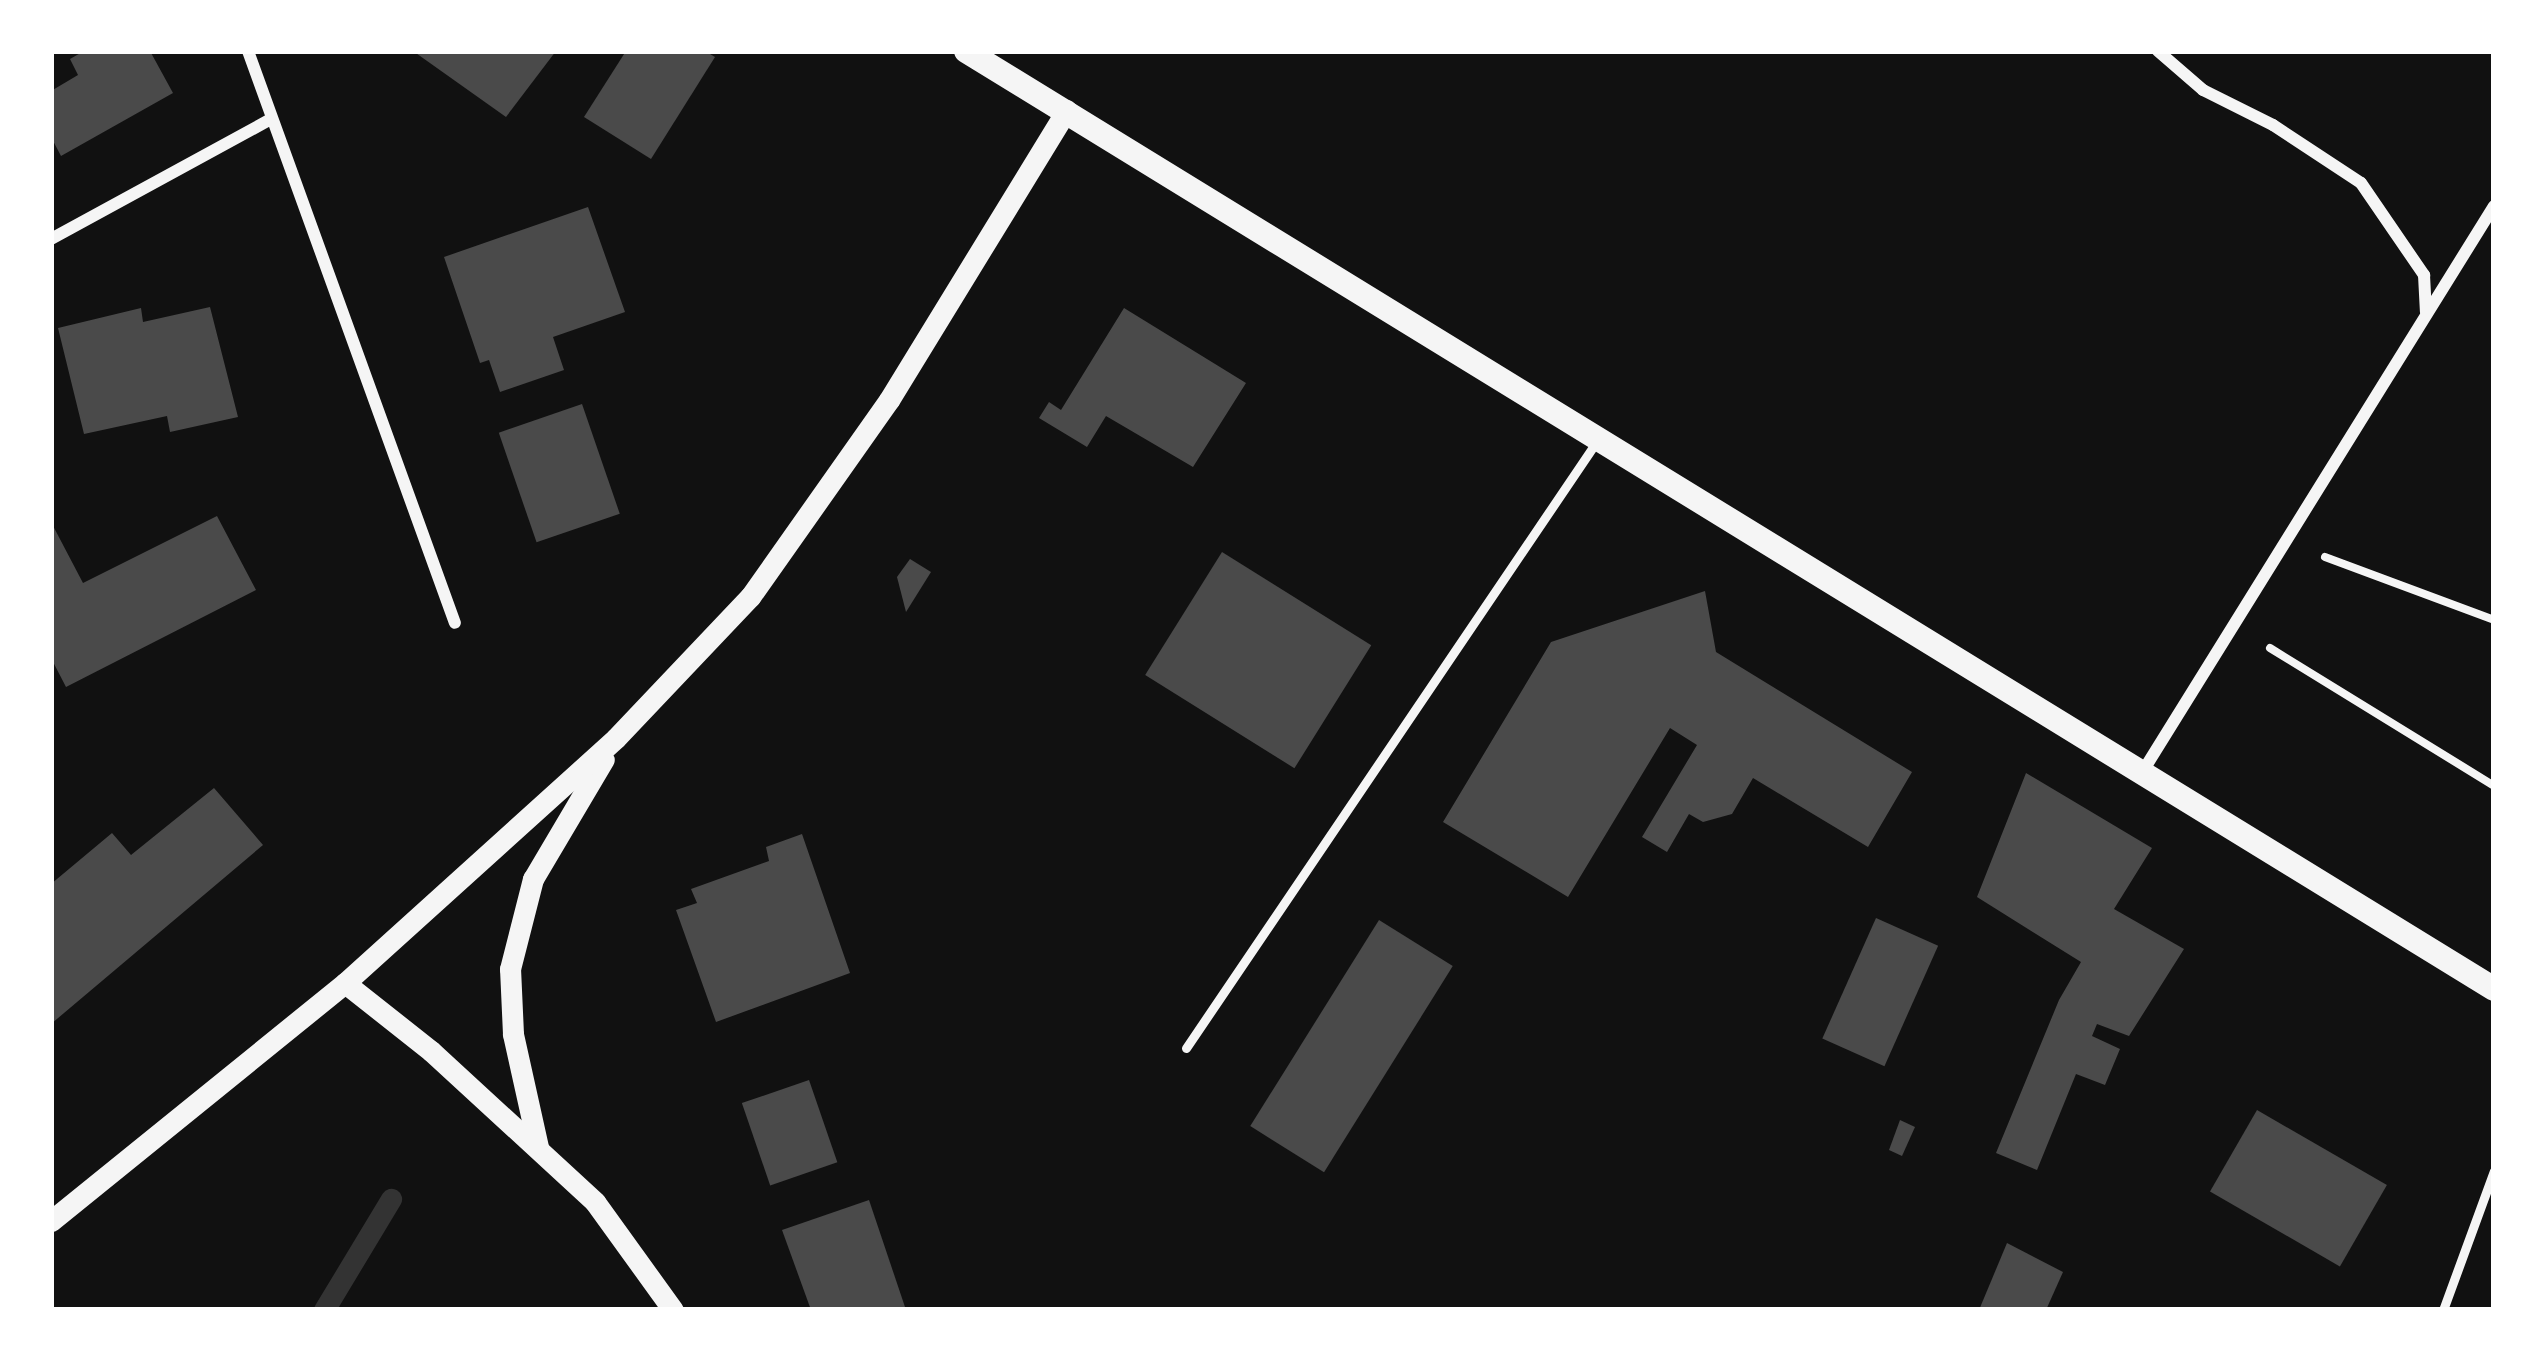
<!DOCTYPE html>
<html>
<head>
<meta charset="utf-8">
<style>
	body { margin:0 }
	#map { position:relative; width:2545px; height:1361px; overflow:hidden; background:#111; font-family:"PT Sans Narrow",sans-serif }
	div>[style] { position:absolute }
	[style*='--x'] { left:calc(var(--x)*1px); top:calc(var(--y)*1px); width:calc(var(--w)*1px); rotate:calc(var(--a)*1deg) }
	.stream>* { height:21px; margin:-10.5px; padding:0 10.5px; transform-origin:10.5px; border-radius:10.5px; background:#333 }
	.building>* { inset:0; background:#4a4a4a; transform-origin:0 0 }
	.path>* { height:8px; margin:-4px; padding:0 4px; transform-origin:4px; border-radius:4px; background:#f5f5f5 }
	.service>* { height:9px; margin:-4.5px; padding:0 4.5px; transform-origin:4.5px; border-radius:4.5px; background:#f5f5f5 }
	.minor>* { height:12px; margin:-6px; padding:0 6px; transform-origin:6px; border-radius:6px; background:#f5f5f5 }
	.tertiary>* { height:21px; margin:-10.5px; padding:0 10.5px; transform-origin:10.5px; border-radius:10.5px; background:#f5f5f5 }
	.secondary>* { height:24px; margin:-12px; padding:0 12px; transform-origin:12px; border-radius:12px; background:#f5f5f5 }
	span { translate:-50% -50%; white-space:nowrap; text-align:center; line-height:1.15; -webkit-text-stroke:10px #fff; paint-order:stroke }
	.frame { position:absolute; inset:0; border:54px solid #fff; pointer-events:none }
</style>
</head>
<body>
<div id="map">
	<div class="stream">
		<i style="--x:324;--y:1310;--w:130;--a:-58.9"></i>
	</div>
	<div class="building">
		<i style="clip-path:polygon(84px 51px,150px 51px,173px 93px,61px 156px,51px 137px,51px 91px,78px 75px,70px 59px)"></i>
		<i style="clip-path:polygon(413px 51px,556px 51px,506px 117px)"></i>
		<i style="clip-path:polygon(626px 51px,705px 51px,715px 57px,651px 159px,584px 117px)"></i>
		<i style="clip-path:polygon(588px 207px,625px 312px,553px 337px,564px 370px,500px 392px,489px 360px,480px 363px,444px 257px)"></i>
		<i style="clip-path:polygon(210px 307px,238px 417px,170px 432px,167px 416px,84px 434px,58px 328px,141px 308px,143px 322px)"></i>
		<i style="clip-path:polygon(1124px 308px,1246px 383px,1193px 467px,1106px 416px,1087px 447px,1039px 418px,1049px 402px,1061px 410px)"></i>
		<i style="left:582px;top:404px;width:116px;height:88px;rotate:71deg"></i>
		<i style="clip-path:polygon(217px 516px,256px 590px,66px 687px,51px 658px,51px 522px,83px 583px)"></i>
		<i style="left:1222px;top:552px;width:176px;height:145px;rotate:32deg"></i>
		<i style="clip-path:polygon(910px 559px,931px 572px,906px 612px,897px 577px)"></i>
		<i style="clip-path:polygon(1705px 591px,1716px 652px,1912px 772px,1868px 847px,1753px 778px,1732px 814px,1703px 822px,1689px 814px,1667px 852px,1642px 837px,1697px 745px,1670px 728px,1568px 897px,1443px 822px,1551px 642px)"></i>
		<i style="clip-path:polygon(2026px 773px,2152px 848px,2114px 909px,2184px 949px,2129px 1036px,2097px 1024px,2092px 1036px,2120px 1049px,2105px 1085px,2076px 1074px,2037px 1170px,1996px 1153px,2059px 1000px,2081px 962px,1977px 897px)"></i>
		<i style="clip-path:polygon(214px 788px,263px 845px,51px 1024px,51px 884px,112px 833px,131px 855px)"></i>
		<i style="clip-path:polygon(802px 834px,850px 973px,716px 1022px,676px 910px,697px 903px,691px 889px,769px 861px,766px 847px)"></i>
		<i style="left:1876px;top:918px;width:68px;height:132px;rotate:24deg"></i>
		<i style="left:1379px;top:920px;width:87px;height:243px;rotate:32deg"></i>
		<i style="left:809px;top:1080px;width:87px;height:71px;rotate:71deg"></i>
		<i style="left:2257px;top:1110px;width:150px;height:94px;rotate:30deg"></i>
		<i style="clip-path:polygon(1900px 1120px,1915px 1127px,1902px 1156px,1889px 1150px)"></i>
		<i style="clip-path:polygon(869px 1200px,906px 1310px,811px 1310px,782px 1230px)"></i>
		<i style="clip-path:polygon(2007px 1243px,2063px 1272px,2046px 1310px,1979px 1310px)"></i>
	</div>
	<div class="path">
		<i style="--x:2325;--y:557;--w:180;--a:20.4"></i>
		<i style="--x:2270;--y:648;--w:263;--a:31.6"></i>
	</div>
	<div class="service">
		<i style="--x:1186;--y:1048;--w:733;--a:-55.9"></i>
		<i style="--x:2443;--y:1310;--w:148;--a:-69.9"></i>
	</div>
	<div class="minor">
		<i style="--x:248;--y:51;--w:608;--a:70.11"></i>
		<i style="--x:2158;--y:51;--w:60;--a:40.9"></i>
		<i style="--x:2203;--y:90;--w:78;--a:26.6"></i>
		<i style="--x:2273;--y:125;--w:105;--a:33.4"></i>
		<i style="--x:2361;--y:183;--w:112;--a:55.6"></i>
		<i style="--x:2424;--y:275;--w:37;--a:87"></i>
		<i style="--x:51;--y:239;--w:251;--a:-28.6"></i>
		<i style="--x:2143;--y:771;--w:665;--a:-58.15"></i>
	</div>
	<div class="tertiary">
		<i style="--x:345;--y:983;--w:110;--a:38.3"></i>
		<i style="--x:431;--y:1051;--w:223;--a:42.6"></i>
		<i style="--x:595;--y:1202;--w:133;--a:54.2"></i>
		<i style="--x:538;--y:1147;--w:116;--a:-102.5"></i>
		<i style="--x:513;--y:1034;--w:65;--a:-92.6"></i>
		<i style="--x:510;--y:969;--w:93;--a:-75.7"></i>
		<i style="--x:533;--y:879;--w:139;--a:-59.4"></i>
		<i style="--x:51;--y:1221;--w:378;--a:-39"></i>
		<i style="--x:345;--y:983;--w:365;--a:-42.1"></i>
		<i style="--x:616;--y:738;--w:195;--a:-46.5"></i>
		<i style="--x:750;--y:597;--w:241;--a:-54.8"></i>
		<i style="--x:889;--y:400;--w:340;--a:-58.5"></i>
	</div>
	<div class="secondary">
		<i style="--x:966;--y:51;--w:1793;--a:31.54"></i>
	</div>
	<div class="frame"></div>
</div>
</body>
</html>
